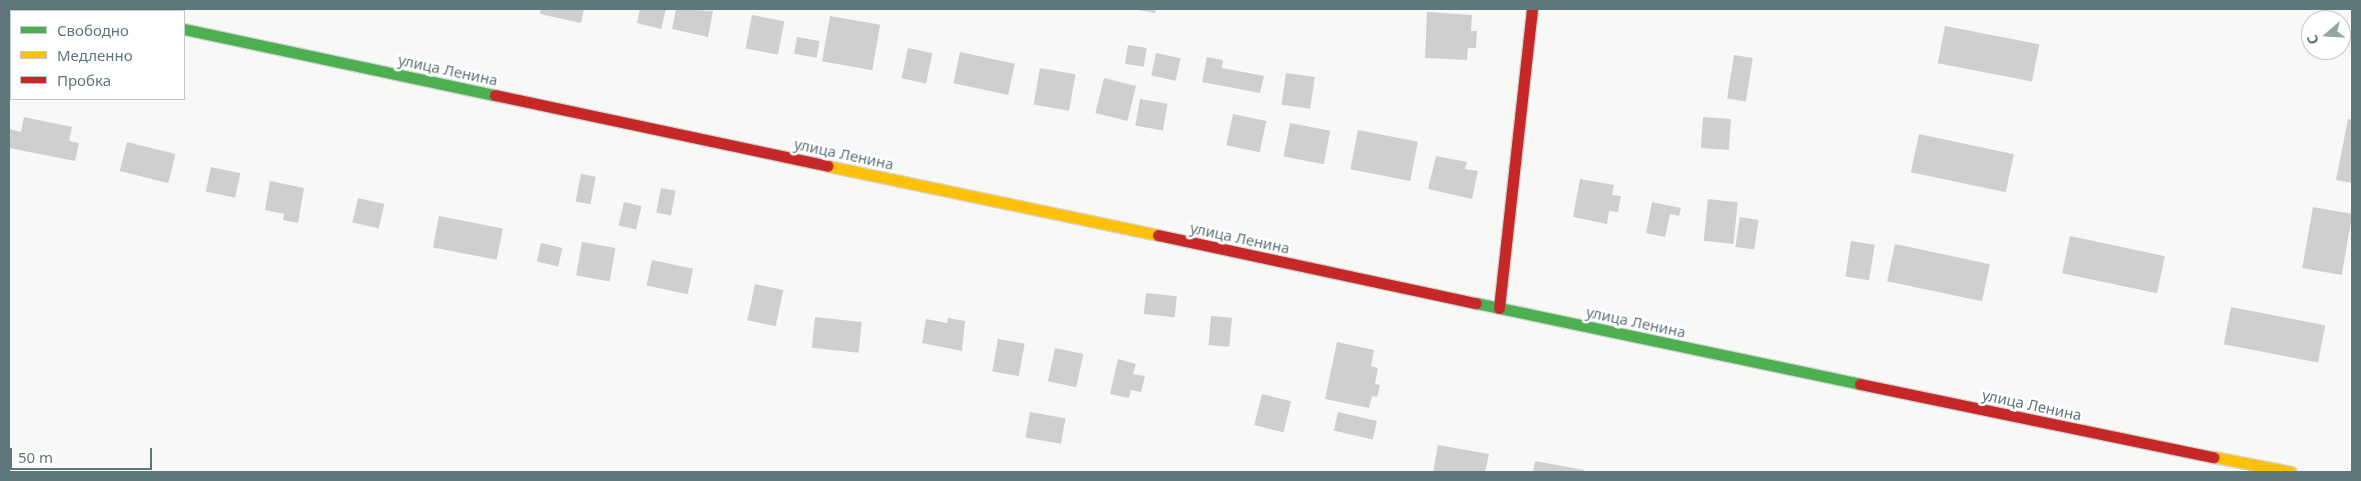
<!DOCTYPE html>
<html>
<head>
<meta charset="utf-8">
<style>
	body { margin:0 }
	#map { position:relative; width:2361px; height:481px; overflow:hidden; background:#f8f8f7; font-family:"Noto Sans",sans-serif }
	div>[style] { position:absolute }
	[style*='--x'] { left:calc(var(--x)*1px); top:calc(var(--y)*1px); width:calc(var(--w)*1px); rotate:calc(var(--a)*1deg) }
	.building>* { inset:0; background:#ced0d0; transform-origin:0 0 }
	.roads { filter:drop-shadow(1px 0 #d4d5d5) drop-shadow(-1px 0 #d4d5d5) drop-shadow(0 1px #d4d5d5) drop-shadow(0 -1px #d4d5d5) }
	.fast>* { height:11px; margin:-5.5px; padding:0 5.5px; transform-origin:5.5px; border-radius:5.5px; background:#4caf50 }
	.slow>* { height:11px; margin:-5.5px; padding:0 5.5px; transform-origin:5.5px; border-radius:5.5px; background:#ffc107 }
	.jam>* { height:11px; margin:-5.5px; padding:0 5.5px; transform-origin:5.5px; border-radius:5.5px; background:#c62828 }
	span { translate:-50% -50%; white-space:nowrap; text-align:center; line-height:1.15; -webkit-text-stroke:5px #fff; paint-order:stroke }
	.street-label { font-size:15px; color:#5e767c }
	.frame { position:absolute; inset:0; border:10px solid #5e767c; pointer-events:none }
	.legend { position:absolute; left:10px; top:10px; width:175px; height:90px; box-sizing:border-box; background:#fff; border:1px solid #bfc8cb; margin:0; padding:6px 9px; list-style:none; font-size:15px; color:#5e767c }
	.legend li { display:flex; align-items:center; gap:10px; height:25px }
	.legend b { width:25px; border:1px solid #bfc8cb }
	.north { position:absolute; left:2301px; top:10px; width:50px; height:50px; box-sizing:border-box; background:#fff; border:1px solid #bfc8cb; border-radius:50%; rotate:251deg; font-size:14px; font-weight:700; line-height:20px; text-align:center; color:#5e767c }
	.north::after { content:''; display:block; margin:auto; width:18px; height:22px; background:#94a4a7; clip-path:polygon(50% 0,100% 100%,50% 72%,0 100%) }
	.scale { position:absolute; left:10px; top:448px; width:142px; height:22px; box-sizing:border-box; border:2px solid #5e767c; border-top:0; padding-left:6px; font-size:15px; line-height:18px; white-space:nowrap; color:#5e767c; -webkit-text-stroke:4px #fff; paint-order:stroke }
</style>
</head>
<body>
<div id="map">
	<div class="building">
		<i style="clip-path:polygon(541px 9px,584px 9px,581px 23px,540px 14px)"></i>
		<i style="clip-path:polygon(640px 9px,666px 9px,661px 29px,637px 23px)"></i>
		<i style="clip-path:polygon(676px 9px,713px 11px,708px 37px,672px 29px)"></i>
		<i style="clip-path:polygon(1133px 9px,1156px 9px,1155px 13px)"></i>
		<i style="clip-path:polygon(1427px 12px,1472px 15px,1471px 31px,1477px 31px,1476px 48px,1468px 48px,1467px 60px,1425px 58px)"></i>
		<i style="left:752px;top:15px;width:33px;height:34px;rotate:11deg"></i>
		<i style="left:830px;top:16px;width:51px;height:46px;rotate:10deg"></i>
		<i style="left:1945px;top:26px;width:96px;height:38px;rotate:11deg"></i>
		<i style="left:797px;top:37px;width:23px;height:17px;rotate:10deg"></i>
		<i style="left:1128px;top:45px;width:19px;height:19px;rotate:9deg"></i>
		<i style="left:908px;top:48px;width:25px;height:31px;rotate:12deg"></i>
		<i style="left:960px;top:52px;width:56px;height:32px;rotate:12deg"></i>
		<i style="left:1156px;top:53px;width:25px;height:23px;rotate:12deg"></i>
		<i style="left:1734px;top:55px;width:19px;height:44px;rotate:9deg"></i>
		<i style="clip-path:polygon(1207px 57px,1223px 60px,1222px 68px,1264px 76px,1260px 93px,1202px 82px)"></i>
		<i style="left:1040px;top:68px;width:36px;height:37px;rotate:10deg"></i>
		<i style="left:1286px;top:73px;width:29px;height:32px;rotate:8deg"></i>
		<i style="left:1104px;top:78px;width:33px;height:36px;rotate:14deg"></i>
		<i style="left:1140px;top:99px;width:28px;height:27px;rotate:10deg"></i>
		<i style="left:1233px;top:114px;width:34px;height:32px;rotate:12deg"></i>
		<i style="clip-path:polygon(24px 117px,72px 127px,69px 141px,79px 143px,75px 161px,9px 148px,9px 129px,21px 132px)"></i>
		<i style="left:1703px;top:117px;width:28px;height:31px;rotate:4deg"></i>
		<i style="clip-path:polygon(2348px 119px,2352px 120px,2352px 183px,2336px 180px)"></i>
		<i style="left:1290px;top:123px;width:41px;height:34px;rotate:11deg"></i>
		<i style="left:1358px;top:130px;width:61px;height:40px;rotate:11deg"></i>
		<i style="left:1919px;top:134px;width:97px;height:39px;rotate:12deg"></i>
		<i style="left:127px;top:142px;width:50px;height:30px;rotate:14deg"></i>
		<i style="clip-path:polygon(1436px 156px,1467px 162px,1465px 169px,1478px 171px,1472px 199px,1428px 189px)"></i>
		<i style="left:211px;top:167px;width:30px;height:25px;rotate:12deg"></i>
		<i style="left:581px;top:174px;width:15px;height:28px;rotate:11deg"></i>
		<i style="clip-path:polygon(1580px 179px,1614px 185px,1612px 195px,1621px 196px,1618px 212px,1609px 211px,1607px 224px,1573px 217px)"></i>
		<i style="clip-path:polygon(270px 181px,304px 188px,298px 223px,283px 220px,284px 214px,265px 210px)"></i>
		<i style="left:661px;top:188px;width:15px;height:25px;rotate:11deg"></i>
		<i style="left:358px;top:198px;width:27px;height:25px;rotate:13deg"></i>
		<i style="left:1708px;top:199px;width:30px;height:42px;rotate:6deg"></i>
		<i style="left:624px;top:202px;width:18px;height:24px;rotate:13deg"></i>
		<i style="clip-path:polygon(1652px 202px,1681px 208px,1679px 216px,1670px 214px,1665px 237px,1646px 233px)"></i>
		<i style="left:2313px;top:207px;width:40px;height:62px;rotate:10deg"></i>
		<i style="left:439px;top:216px;width:65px;height:32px;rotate:11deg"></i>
		<i style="left:1740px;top:217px;width:19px;height:30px;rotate:9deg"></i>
		<i style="left:2070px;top:236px;width:97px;height:38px;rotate:12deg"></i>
		<i style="left:1851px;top:241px;width:24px;height:36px;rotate:9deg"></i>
		<i style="left:582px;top:242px;width:34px;height:34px;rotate:10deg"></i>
		<i style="left:541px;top:243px;width:22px;height:19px;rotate:13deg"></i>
		<i style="left:1895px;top:244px;width:97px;height:38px;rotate:12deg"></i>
		<i style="left:652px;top:260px;width:42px;height:26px;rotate:12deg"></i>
		<i style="left:755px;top:284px;width:29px;height:37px;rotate:12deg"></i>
		<i style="left:1146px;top:293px;width:31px;height:21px;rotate:6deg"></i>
		<i style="left:2231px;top:307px;width:96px;height:38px;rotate:11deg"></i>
		<i style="left:1211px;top:316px;width:21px;height:29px;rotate:5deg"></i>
		<i style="left:815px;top:317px;width:47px;height:31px;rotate:6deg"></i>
		<i style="clip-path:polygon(948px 318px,965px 321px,962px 351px,922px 343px,926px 319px,947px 323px)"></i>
		<i style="left:998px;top:339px;width:27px;height:33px;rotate:10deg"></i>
		<i style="clip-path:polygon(1337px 342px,1374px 350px,1371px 366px,1378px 368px,1375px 384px,1380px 385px,1377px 397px,1372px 396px,1369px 408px,1325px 399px)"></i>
		<i style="left:1055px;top:348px;width:29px;height:34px;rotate:12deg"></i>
		<i style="clip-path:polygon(1118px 359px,1136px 364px,1133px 374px,1145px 376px,1141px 392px,1131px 390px,1129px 398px,1110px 394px)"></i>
		<i style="left:1262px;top:394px;width:30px;height:32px;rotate:14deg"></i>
		<i style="left:1030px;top:412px;width:36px;height:26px;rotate:10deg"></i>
		<i style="left:1338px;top:412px;width:40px;height:19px;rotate:13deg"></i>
		<i style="clip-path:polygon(1438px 445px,1489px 454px,1485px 472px,1433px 472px)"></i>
		<i style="clip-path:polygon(1535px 461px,1584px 470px,1584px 472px,1533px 472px)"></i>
	</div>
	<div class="roads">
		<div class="fast">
			<i style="--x:184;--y:29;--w:318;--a:12"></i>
			<i style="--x:1476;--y:303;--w:392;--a:11.9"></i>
		</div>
		<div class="slow">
			<i style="--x:828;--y:166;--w:337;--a:11.8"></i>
			<i style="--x:2214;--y:457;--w:78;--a:11"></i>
		</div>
		<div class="jam">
			<i style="--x:86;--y:9;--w:12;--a:9"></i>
			<i style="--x:495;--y:95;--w:340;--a:12"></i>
			<i style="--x:1158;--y:235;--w:325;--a:12.1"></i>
			<i style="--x:1499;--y:308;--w:301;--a:-83.7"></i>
			<i style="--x:1860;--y:384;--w:361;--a:11.7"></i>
		</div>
	</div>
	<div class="street-label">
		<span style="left:448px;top:70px;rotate:12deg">улица Ленина</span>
		<span style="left:844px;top:154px;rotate:12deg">улица Ленина</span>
		<span style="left:1240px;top:238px;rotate:12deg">улица Ленина</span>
		<span style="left:1636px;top:322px;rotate:12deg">улица Ленина</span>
		<span style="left:2032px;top:405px;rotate:12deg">улица Ленина</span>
	</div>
	<div class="frame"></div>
	<ul class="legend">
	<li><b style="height:6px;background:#4caf50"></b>Свободно</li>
	<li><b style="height:6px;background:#ffc107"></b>Медленно</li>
	<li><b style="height:6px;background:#c62828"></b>Пробка</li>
	</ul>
	<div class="north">С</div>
	<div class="scale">50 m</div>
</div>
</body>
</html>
